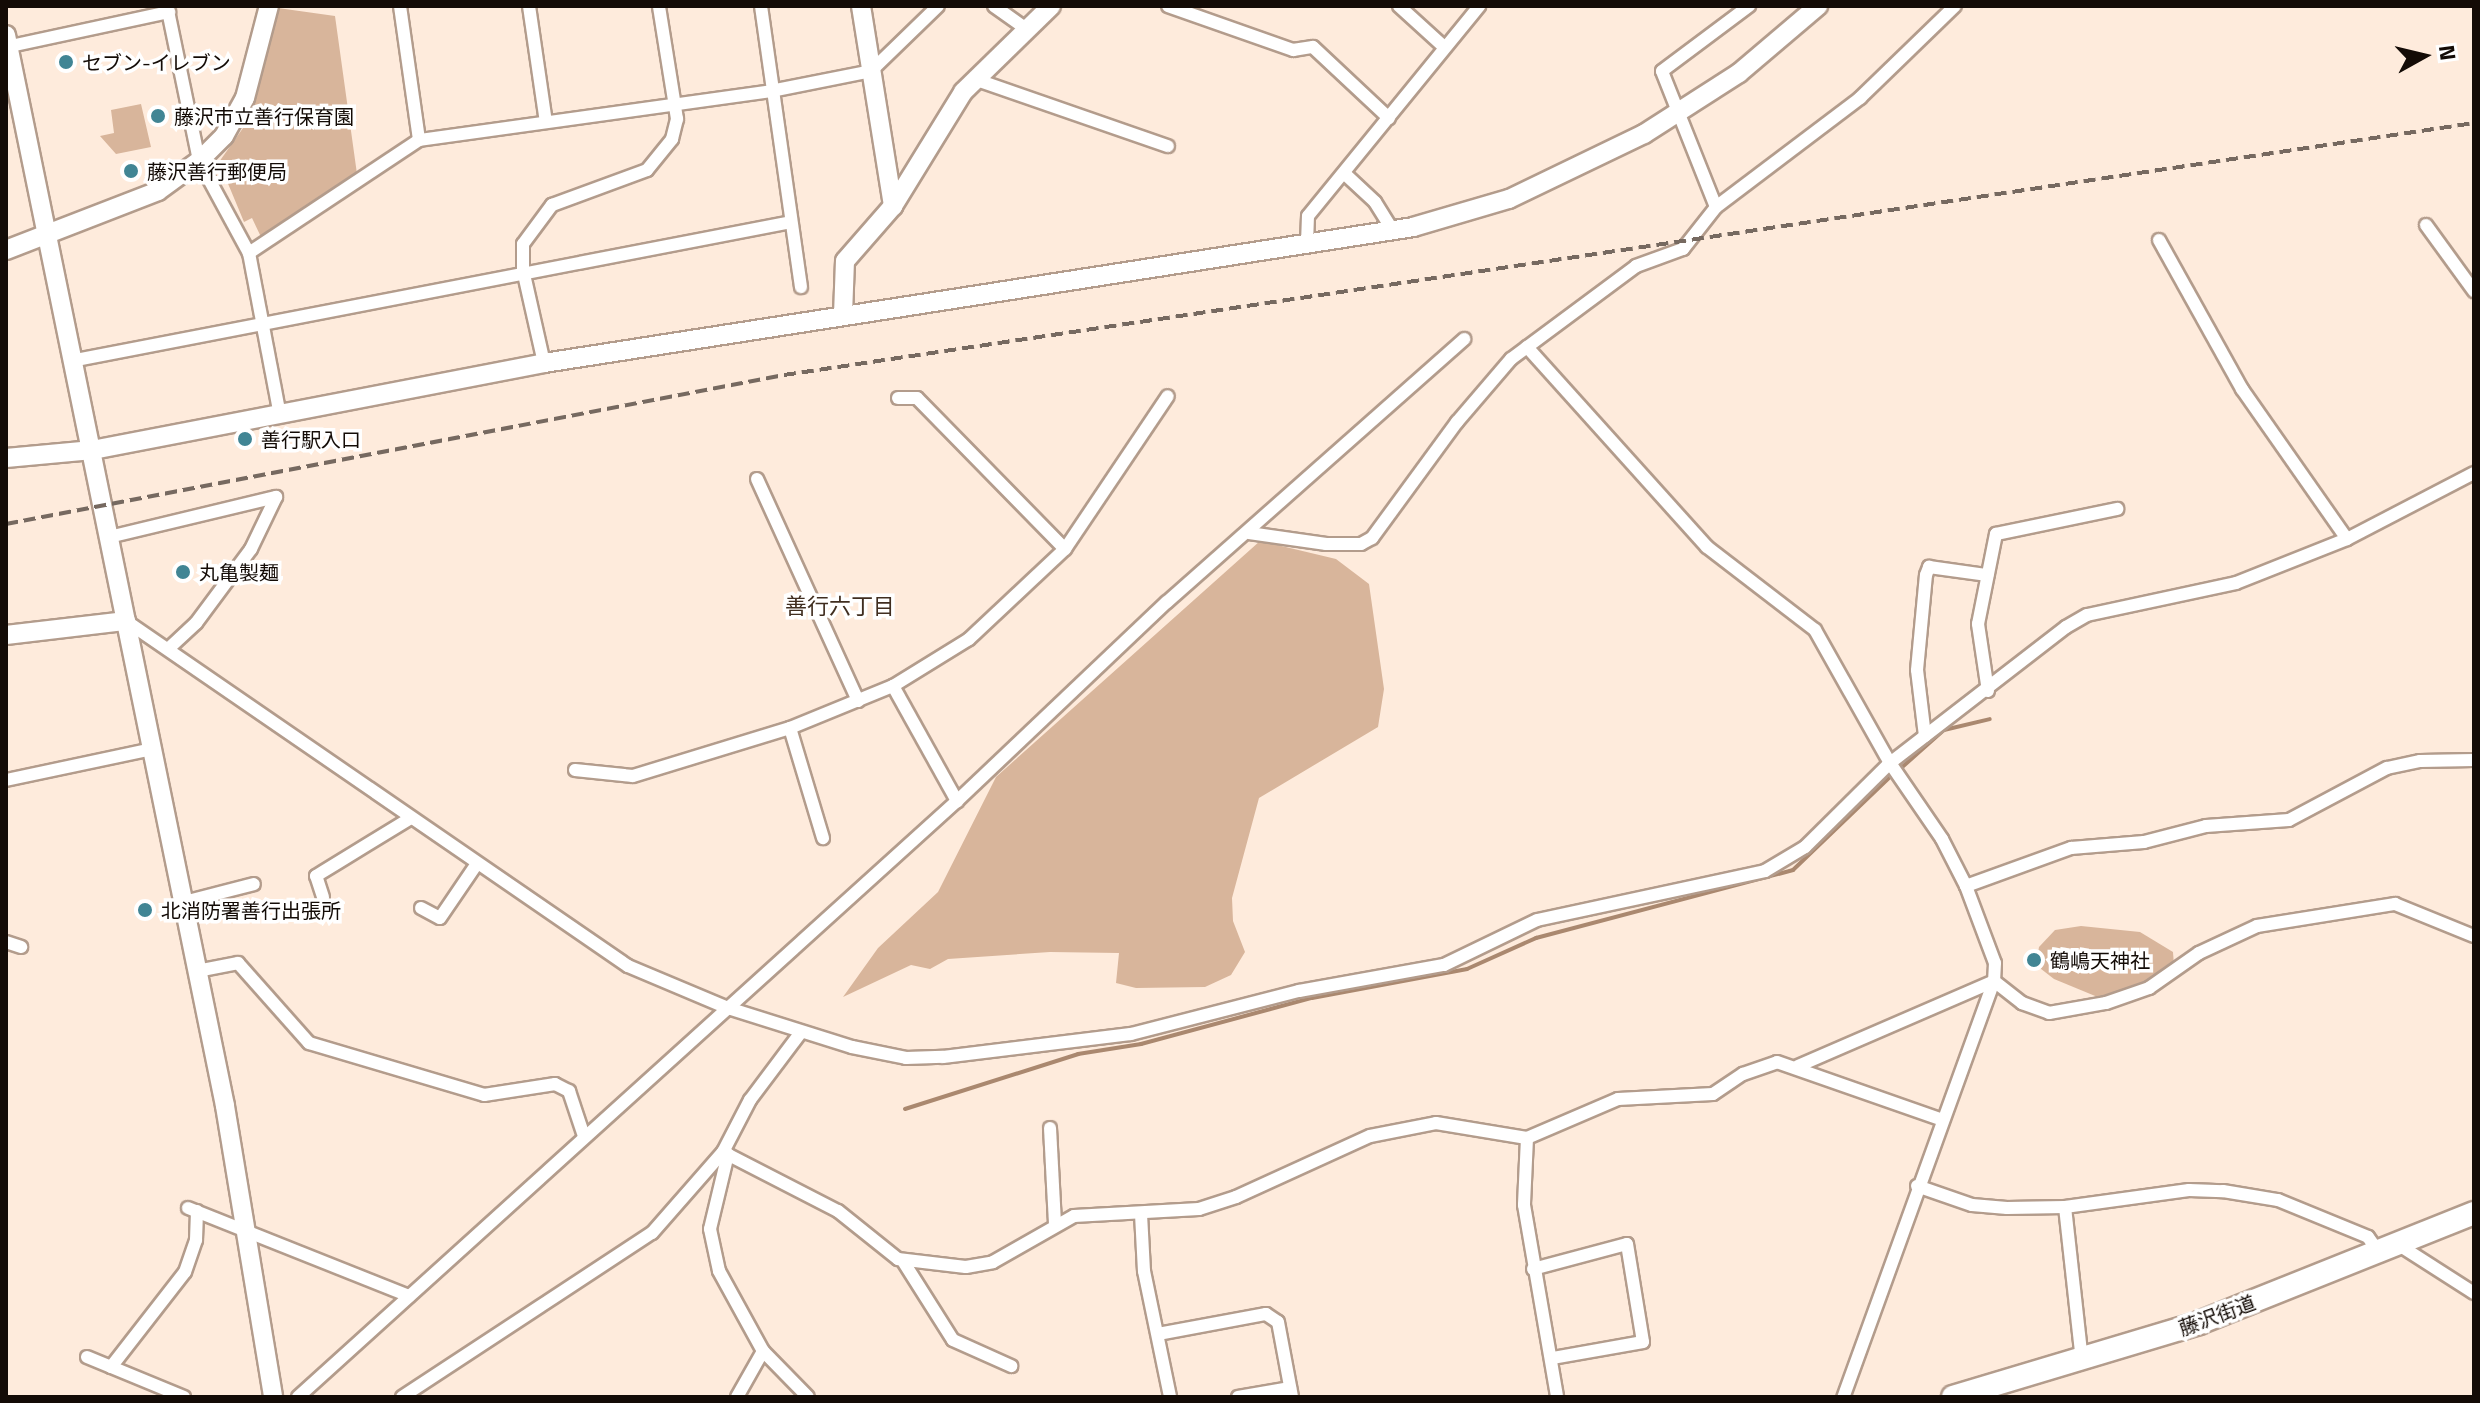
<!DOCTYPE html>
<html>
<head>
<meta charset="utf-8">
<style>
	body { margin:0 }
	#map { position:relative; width:2480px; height:1403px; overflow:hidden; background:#feebdc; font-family:"Titillium Web","Noto Sans JP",sans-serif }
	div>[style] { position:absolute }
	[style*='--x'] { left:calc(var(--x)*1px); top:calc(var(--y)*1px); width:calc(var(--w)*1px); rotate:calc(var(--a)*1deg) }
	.green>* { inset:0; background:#d8b59b }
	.stream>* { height:4px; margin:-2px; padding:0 2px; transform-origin:2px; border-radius:2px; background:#aa886f }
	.roads { filter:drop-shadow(2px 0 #b39c8c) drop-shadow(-2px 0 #b39c8c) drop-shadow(0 2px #b39c8c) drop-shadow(0 -2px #b39c8c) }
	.street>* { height:12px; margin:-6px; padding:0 6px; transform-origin:6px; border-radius:6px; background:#fff }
	.secondary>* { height:18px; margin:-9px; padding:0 9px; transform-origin:9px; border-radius:9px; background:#fff }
	.highway>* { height:22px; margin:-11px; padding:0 11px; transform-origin:11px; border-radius:11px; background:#fff }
	.rail>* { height:4px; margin-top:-2px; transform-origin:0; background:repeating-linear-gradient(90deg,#766960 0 12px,transparent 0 18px) }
	.dots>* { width:22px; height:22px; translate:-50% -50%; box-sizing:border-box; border:4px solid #fff; border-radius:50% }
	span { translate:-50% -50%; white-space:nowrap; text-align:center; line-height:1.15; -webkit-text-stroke:7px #fff; paint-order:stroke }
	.poi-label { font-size:20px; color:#130b06 }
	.left { translate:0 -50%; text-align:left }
	.street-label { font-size:20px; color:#130b06 }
	.neighbourhood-label { font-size:22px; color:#402e20 }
	.frame { position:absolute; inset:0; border:8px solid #130b06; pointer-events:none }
	.north { position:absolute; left:2384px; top:16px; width:80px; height:80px; -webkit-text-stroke:6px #fff; paint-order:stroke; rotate:82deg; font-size:22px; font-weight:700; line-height:32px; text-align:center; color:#130b06 }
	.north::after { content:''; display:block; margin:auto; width:28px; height:36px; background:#130b06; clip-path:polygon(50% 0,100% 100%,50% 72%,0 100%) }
</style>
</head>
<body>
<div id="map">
	<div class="green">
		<i style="clip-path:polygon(278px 8px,335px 16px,357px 174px,261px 237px,252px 218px,244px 222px,219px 162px,248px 121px)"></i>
		<i style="clip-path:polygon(141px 104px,151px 147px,116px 154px,100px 136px,114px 133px,111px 110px)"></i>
		<i style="clip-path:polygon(1260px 541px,1336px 559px,1369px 584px,1384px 689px,1378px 727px,1259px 798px,1232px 898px,1233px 921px,1245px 952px,1231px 975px,1205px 987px,1136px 988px,1116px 983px,1119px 953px,1050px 952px,948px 959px,930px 969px,911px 965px,843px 997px,878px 948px,938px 892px,996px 777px)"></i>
		<i style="clip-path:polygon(2081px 926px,2140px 932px,2173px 952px,2174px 966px,2156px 991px,2100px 998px,2054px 979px,2036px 965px,2039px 947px,2055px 930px)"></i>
	</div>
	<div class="stream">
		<i style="--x:1900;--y:769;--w:59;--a:-41.6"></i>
		<i style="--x:1944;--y:730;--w:47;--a:-13.4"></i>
		<i style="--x:905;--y:1109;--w:182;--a:-17.6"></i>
		<i style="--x:1078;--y:1054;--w:64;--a:-9"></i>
		<i style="--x:1141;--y:1044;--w:177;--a:-15.1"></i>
		<i style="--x:1312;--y:998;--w:158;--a:-10.6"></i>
		<i style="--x:1467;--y:969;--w:76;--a:-24.2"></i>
		<i style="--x:1536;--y:938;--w:266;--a:-14.8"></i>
		<i style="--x:1793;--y:870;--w:136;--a:-43.8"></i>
	</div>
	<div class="roads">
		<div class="street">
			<i style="--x:167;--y:6;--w:158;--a:78.3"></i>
			<i style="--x:199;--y:161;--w:105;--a:61.5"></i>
			<i style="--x:249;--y:253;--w:166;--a:79.2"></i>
			<i style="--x:400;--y:6;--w:135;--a:81.9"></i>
			<i style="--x:529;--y:6;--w:117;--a:81.7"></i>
			<i style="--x:761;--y:6;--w:284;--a:81.9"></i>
			<i style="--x:994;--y:6;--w:43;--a:35.5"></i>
			<i style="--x:1168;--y:6;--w:133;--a:19.4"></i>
			<i style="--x:1293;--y:50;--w:20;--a:-9"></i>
			<i style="--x:1313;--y:47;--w:104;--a:43.1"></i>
			<i style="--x:1399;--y:6;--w:61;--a:42.3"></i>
			<i style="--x:6;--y:47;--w:167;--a:-12.1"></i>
			<i style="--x:977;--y:80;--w:202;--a:19.1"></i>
			<i style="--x:1345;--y:174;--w:41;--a:43"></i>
			<i style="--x:1375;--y:202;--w:34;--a:58"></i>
			<i style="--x:1716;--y:207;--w:181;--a:-37.1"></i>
			<i style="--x:1860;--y:98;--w:132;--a:-44.1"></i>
			<i style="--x:2426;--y:225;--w:82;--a:54"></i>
			<i style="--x:2159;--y:240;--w:171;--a:60.9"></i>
			<i style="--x:2242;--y:389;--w:183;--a:55"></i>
			<i style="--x:1307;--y:244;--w:28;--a:-88"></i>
			<i style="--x:1308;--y:216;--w:271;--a:-50.8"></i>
			<i style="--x:249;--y:253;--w:204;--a:-33.6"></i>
			<i style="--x:419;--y:140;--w:355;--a:-7.9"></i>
			<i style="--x:771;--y:91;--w:102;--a:-11.3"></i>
			<i style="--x:871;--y:71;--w:93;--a:-44.1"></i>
			<i style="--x:1527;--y:347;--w:269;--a:48"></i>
			<i style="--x:1707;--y:547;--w:136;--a:37.5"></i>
			<i style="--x:1815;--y:630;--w:153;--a:60.6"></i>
			<i style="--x:1890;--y:763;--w:92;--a:55.6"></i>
			<i style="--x:1942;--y:839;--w:53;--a:62.9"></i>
			<i style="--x:1966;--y:886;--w:82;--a:69.4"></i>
			<i style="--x:1995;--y:963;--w:18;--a:93"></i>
			<i style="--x:1994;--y:981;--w:443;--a:109.9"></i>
			<i style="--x:76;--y:360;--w:728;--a:-10.92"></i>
			<i style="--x:544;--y:363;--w:95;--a:-102.7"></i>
			<i style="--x:523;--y:270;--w:26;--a:-90"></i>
			<i style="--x:523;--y:244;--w:49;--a:-53.4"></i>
			<i style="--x:552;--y:205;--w:101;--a:-20.2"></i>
			<i style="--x:647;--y:170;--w:40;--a:-51"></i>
			<i style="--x:672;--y:139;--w:21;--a:-76"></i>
			<i style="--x:677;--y:119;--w:114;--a:-99.1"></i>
			<i style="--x:898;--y:398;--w:19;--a:0"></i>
			<i style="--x:917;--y:398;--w:211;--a:45.6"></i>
			<i style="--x:757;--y:479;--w:244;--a:65.5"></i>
			<i style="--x:1249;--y:533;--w:78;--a:8.1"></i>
			<i style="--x:1326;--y:544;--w:35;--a:0"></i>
			<i style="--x:1361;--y:544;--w:13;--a:-29"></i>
			<i style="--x:1372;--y:538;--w:144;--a:-53.8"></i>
			<i style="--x:1457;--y:422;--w:83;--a:-49.4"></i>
			<i style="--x:1511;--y:359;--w:156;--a:-36.6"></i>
			<i style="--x:1636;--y:266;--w:50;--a:-19.9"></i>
			<i style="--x:1683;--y:249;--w:53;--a:-51.8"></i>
			<i style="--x:1716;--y:207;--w:146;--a:-111.7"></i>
			<i style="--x:1662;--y:71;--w:109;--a:-36.8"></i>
			<i style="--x:109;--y:537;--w:172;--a:-13.5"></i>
			<i style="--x:276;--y:497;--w:58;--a:115.7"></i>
			<i style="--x:251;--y:549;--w:92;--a:126.6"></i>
			<i style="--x:196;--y:623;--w:38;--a:137"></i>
			<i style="--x:126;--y:621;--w:609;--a:34.5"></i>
			<i style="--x:628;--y:966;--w:108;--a:22.8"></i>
			<i style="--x:728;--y:1008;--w:130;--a:17.5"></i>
			<i style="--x:852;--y:1047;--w:55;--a:11.5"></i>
			<i style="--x:906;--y:1058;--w:37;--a:-2"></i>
			<i style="--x:943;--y:1057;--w:189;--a:-7"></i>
			<i style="--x:1131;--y:1034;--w:173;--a:-14.4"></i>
			<i style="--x:1299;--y:991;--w:147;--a:-10.2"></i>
			<i style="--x:1444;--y:965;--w:103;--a:-25.8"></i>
			<i style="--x:1537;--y:920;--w:233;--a:-12.1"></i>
			<i style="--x:1765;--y:871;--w:47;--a:-31"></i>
			<i style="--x:1805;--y:847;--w:120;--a:-44.7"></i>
			<i style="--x:1890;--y:763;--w:222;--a:-37.7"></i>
			<i style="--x:2066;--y:627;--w:24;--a:-30"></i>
			<i style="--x:2087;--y:615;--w:152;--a:-12.1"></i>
			<i style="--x:2236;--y:583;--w:119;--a:-21.6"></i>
			<i style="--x:2347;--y:539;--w:143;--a:-27.5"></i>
			<i style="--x:893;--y:686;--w:132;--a:60.9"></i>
			<i style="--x:1988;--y:691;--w:68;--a:-98.5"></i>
			<i style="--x:1978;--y:624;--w:92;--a:-78.7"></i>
			<i style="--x:1996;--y:534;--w:124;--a:-11.7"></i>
			<i style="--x:790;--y:728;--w:115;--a:73.3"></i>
			<i style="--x:1925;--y:736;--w:66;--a:-96.9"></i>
			<i style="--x:1917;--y:670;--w:95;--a:-84.6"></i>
			<i style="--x:1926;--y:575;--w:9;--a:-69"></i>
			<i style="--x:1929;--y:567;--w:59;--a:7.9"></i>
			<i style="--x:575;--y:770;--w:58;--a:5.9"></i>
			<i style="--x:633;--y:776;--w:164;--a:-17"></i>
			<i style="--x:790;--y:728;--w:111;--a:-22.2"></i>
			<i style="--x:893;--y:686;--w:89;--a:-31.7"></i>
			<i style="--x:969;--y:639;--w:132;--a:-43.2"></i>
			<i style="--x:1065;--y:549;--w:184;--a:-56.1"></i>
			<i style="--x:6;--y:780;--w:149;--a:-12"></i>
			<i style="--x:1966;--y:886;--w:112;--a:-19.9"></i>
			<i style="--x:2071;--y:848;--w:73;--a:-4.7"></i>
			<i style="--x:2144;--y:842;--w:64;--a:-14.5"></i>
			<i style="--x:2206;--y:826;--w:83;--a:-4.1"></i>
			<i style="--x:2289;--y:820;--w:111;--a:-28"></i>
			<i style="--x:2387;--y:768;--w:34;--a:-12"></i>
			<i style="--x:2420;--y:761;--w:54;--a:-1.1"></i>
			<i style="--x:323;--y:897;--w:22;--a:-108"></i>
			<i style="--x:316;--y:876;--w:109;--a:-31.5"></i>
			<i style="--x:184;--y:902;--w:72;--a:-14.4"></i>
			<i style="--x:421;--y:908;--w:21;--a:28"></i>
			<i style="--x:440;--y:918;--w:64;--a:-55.8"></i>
			<i style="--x:6;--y:942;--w:16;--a:18"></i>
			<i style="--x:197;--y:971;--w:42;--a:-11"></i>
			<i style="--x:238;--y:963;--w:107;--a:48.4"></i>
			<i style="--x:309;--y:1043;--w:183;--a:16.5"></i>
			<i style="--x:484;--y:1095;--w:72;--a:-8.8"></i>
			<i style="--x:555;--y:1084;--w:16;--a:27"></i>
			<i style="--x:569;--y:1091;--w:47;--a:71.6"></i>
			<i style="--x:1798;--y:1066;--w:214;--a:-23.4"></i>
			<i style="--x:1994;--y:981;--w:36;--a:38"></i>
			<i style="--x:2022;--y:1003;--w:29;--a:20"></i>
			<i style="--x:2049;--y:1013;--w:58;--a:-10"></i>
			<i style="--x:2106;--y:1003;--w:46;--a:-19.2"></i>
			<i style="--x:2149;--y:988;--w:61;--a:-35"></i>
			<i style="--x:2199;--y:953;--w:64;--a:-25"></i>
			<i style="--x:2257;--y:926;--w:140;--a:-9.1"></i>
			<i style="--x:2395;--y:904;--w:85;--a:22.1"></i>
			<i style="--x:1050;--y:1128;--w:96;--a:87"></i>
			<i style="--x:1527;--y:1138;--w:67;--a:92.6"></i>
			<i style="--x:1524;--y:1205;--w:195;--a:80.2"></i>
			<i style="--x:723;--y:1152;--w:129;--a:27.2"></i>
			<i style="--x:838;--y:1211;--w:77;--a:38.7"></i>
			<i style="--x:898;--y:1259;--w:68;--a:6.7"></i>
			<i style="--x:966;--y:1267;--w:27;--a:-10"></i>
			<i style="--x:993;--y:1262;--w:93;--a:-29.6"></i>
			<i style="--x:1074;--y:1216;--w:125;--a:-3.2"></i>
			<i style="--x:1199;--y:1209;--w:39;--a:-18"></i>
			<i style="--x:1236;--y:1197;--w:147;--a:-24.5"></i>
			<i style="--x:1370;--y:1136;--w:67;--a:-11.1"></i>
			<i style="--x:1436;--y:1123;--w:92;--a:9.4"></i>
			<i style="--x:1527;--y:1138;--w:99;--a:-23.2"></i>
			<i style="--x:1618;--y:1099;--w:95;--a:-3"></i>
			<i style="--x:1713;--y:1094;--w:36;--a:-34"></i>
			<i style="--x:1743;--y:1074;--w:36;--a:-19"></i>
			<i style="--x:1777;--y:1062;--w:173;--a:19.3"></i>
			<i style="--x:728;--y:1154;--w:77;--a:103.5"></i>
			<i style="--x:710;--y:1229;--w:43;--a:77.9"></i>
			<i style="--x:719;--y:1271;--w:91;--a:61.2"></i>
			<i style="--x:763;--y:1351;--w:64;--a:45.6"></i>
			<i style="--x:1917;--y:1186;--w:58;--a:19.1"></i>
			<i style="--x:1972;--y:1205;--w:35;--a:5"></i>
			<i style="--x:2007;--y:1208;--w:58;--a:-1"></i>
			<i style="--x:2065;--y:1207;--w:125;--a:-7.8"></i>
			<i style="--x:2189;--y:1190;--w:34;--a:2"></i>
			<i style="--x:2223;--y:1191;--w:56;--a:9.3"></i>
			<i style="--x:2278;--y:1200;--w:97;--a:22.3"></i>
			<i style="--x:2368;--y:1237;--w:21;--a:55"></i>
			<i style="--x:2065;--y:1207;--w:154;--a:83.7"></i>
			<i style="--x:188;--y:1208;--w:238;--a:21.7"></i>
			<i style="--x:1141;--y:1214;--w:57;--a:87"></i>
			<i style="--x:1144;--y:1271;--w:129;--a:78.3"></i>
			<i style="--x:2399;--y:1245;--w:89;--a:32.6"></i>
			<i style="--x:903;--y:1261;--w:93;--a:57.7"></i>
			<i style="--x:953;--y:1340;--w:64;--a:24.1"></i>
			<i style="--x:1533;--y:1269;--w:97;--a:-14.9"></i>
			<i style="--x:1627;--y:1244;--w:99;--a:80.7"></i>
			<i style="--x:1643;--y:1342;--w:91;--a:169.9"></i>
			<i style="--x:1158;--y:1334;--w:110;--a:-10.5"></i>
			<i style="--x:1266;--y:1314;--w:14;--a:34"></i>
			<i style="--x:1278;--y:1322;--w:76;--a:79.4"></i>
			<i style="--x:87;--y:1357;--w:105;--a:22.4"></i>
			<i style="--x:111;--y:1367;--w:120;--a:-52.1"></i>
			<i style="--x:185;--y:1272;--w:34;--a:-71"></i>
			<i style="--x:196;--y:1240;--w:29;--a:-88"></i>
			<i style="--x:298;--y:1397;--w:889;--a:-42.13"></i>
			<i style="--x:957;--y:801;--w:289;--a:-43.5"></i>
			<i style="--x:1167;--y:602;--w:397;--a:-41.5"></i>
			<i style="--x:402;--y:1397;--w:299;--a:-33.3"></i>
			<i style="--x:652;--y:1233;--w:108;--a:-48.8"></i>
			<i style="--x:723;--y:1152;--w:59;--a:-62.6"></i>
			<i style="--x:750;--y:1100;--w:85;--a:-53.1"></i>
			<i style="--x:737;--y:1397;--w:53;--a:-60.5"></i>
			<i style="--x:1238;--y:1397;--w:53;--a:-9.8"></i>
		</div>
		<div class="secondary">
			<i style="--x:861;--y:6;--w:203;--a:80.9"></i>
			<i style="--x:6;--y:35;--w:1093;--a:78.44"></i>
			<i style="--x:225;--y:1106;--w:295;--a:80.6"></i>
			<i style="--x:6;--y:250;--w:163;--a:-21.2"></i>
			<i style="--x:158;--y:191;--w:51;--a:-36.2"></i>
			<i style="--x:199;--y:161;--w:35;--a:-45"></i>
			<i style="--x:224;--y:136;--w:43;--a:-61.1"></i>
			<i style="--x:245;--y:98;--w:95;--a:-75.4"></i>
			<i style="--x:843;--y:315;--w:54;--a:-87.9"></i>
			<i style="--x:845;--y:261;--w:73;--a:-48.9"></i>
			<i style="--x:893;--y:206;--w:134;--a:-58.4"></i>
			<i style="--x:963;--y:92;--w:123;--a:-44.3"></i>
			<i style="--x:6;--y:458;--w:87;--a:-5.3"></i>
			<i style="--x:93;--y:450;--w:459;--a:-10.9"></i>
			<i style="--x:544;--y:363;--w:880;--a:-8.89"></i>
			<i style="--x:1413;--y:227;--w:100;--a:-16.3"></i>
			<i style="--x:1509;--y:199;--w:150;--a:-25.7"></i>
			<i style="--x:1644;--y:134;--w:113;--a:-32.7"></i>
			<i style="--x:1739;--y:73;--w:104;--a:-40.3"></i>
			<i style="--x:6;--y:635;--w:121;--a:-6.7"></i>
		</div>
		<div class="highway">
			<i style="--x:1953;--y:1397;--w:257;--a:-16.7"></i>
			<i style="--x:2199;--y:1323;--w:296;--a:-21.8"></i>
		</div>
	</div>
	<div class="rail">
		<i style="--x:6;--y:524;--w:792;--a:-10.84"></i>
		<i style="--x:784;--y:375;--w:1709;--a:-8.48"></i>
	</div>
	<div class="dots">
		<i style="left:66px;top:62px;background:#418594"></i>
		<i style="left:158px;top:116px;background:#418594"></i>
		<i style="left:131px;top:171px;background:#418594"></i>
		<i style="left:245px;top:439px;background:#418594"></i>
		<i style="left:183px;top:572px;background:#418594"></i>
		<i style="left:145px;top:910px;background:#418594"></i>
		<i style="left:2034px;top:960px;background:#418594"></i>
	</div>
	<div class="poi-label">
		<span class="left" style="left:82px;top:62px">セブン-イレブン</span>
		<span class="left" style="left:174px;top:116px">藤沢市立善行保育園</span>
		<span class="left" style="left:147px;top:171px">藤沢善行郵便局</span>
		<span class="left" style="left:261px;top:439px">善行駅入口</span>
		<span class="left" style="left:199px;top:572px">丸亀製麺</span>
		<span class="left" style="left:161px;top:910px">北消防署善行出張所</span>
		<span class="left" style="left:2050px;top:960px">鶴嶋天神社</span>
	</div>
	<div class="street-label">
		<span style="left:2217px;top:1315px;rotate:-20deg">藤沢街道</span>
	</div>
	<div class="neighbourhood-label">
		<span style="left:840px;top:607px">善行六丁目</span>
	</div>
	<div class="frame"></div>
	<div class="north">N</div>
</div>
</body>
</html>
